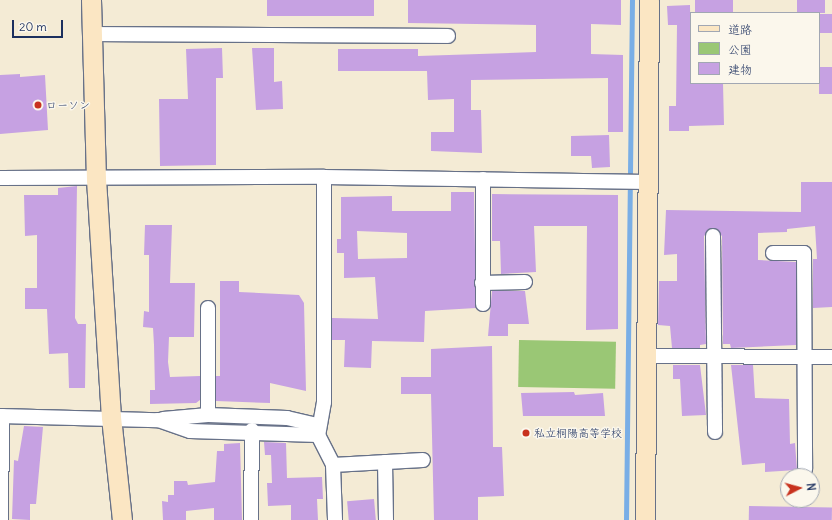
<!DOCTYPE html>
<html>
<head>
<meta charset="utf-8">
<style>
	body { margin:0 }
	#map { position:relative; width:832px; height:520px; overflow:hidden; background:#f4ebd5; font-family:Delius,"Klee One",sans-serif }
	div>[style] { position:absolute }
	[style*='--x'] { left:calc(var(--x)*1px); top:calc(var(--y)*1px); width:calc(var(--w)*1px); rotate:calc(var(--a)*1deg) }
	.green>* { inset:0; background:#9ac775; transform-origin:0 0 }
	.stream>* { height:5px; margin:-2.5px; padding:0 2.5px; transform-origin:2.5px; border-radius:2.5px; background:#79aee6 }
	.building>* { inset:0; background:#c6a1e2; transform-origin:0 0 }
	.roads { filter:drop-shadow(1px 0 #677188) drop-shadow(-1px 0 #677188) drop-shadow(0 1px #677188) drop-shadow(0 -1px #677188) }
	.street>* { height:14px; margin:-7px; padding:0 7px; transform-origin:7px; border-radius:7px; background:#fff }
	.secondary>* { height:19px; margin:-9.5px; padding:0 9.5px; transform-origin:9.5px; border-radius:9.5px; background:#fbe6c3 }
	.dots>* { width:11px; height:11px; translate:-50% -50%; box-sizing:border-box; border:2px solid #fbf7ec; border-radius:50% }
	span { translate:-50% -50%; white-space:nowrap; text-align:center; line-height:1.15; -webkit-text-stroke:3px #fbf7ec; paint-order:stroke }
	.poi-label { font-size:11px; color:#1b2f5e }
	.left { translate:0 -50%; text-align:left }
	.legend { position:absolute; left:690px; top:12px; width:130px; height:72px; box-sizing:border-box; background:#fbf7ec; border:1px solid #a1a7b3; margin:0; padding:5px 7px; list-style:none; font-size:12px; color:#1b2f5e }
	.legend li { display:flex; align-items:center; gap:8px; height:20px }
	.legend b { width:20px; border:1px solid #a1a7b3 }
	.north { position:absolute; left:780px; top:468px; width:40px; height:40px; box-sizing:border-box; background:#fbf7ec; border:1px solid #a1a7b3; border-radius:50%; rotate:84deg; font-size:11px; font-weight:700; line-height:16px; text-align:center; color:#1b2f5e }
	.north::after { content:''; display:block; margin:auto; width:14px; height:18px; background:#c8321e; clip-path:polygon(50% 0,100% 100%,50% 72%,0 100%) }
	.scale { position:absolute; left:12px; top:20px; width:51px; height:18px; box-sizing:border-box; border:2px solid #1b2f5e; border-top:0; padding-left:5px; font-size:12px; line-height:14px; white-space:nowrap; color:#1b2f5e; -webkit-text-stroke:3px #fbf7ec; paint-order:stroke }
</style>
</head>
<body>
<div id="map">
	<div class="green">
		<i style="left:519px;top:340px;width:97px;height:47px;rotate:1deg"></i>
	</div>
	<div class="stream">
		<i style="--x:626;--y:520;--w:520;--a:-89.34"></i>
	</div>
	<div class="building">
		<i style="left:267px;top:0;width:107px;height:16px"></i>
		<i style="clip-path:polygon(408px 0,621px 0,621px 25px,591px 24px,591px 54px,623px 55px,623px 132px,608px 132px,608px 78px,471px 80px,471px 110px,481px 110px,482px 153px,431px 151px,431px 132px,454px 132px,454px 99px,428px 100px,427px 71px,338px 71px,338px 49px,418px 49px,418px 56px,536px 52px,536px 25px,408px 23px)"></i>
		<i style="left:695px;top:0;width:38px;height:13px"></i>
		<i style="left:797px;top:0;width:28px;height:13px"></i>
		<i style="clip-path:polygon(690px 5px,691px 83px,723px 83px,724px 125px,689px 126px,689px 131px,669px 131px,669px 106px,676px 106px,677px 25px,668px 25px,667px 6px)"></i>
		<i style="left:819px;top:14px;width:13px;height:19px"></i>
		<i style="clip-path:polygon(222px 48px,223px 78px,216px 78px,216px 165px,160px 166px,159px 99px,188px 99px,186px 49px)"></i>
		<i style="clip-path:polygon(252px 48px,274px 48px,274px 82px,282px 81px,283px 109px,256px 110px)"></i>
		<i style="left:819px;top:67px;width:13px;height:27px"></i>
		<i style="clip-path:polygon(20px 74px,20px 77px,45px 75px,48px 130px,0 134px,0 75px)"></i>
		<i style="clip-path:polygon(609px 135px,610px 167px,592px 168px,591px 156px,571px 156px,571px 136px)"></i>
		<i style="clip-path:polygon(801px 182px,832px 182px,832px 307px,813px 308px,813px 259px,817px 259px,815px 226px,787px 229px,787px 232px,758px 233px,758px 260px,796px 262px,796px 345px,731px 348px,730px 344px,723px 344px,722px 236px,713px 228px,704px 236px,706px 344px,700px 345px,700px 348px,672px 348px,670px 326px,658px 325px,659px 281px,677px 281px,677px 254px,664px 255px,666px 210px,801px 212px)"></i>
		<i style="clip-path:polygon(77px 186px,75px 318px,78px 324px,86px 324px,85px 388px,69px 388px,68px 353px,49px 354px,47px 309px,25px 309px,25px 288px,37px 288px,37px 235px,25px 236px,24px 195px,58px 195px,58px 188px)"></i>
		<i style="clip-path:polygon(evenodd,451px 192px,474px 192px,476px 308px,425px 311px,424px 342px,372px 341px,371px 368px,344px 367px,345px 340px,332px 340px,332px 318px,378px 319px,375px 277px,344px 278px,344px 253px,337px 253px,337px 239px,341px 239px,341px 197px,392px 196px,392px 211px,451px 211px,451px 192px,357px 231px,407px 233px,407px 258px,358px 259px,357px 231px)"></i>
		<i style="clip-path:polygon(492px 194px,618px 195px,618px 329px,586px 330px,587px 226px,534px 226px,536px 272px,501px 274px,500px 241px,492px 241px)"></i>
		<i style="clip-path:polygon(145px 225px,172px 225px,170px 283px,195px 283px,194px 337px,169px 337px,168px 362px,170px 377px,200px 376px,200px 400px,196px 403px,150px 404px,150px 390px,155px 390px,154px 345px,153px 328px,143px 327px,144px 311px,149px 312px,149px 255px,144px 255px)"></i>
		<i style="clip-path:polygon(220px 281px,239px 281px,239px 292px,299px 295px,304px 303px,306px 391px,270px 383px,270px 403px,216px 401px,216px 376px,220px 376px)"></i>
		<i style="clip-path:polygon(492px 291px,525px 291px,529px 324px,508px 324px,508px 336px,488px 336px)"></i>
		<i style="clip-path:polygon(492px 346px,493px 447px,502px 447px,504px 496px,478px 497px,478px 520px,434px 520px,431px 394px,401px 394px,401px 377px,431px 377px,431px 349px)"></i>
		<i style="clip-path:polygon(673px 365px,700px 365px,706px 415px,682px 416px,680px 379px,673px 379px)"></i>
		<i style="clip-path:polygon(731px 365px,753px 365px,755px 398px,789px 399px,790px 444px,795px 443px,797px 470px,765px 472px,765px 463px,742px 465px)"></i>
		<i style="clip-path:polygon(574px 392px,575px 395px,603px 393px,605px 416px,523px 416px,521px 393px)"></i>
		<i style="clip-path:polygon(24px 426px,43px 427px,36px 504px,30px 504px,30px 520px,12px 519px,14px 460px,18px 461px)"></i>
		<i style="clip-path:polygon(264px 442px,286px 443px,287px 478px,322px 477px,323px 499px,317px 499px,318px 520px,291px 520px,291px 505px,268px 506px,267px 483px,272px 483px,271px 455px,265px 455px)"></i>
		<i style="clip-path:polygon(240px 443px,242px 520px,214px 520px,214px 508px,186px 511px,186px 520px,163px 520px,162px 501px,168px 502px,168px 495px,174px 495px,174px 481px,187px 481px,188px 485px,215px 482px,217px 451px,224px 451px,224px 444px)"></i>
		<i style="left:374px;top:499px;width:21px;height:27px;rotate:85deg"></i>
		<i style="left:749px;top:506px;width:83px;height:14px;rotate:1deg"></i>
	</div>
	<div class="roads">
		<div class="street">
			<i style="--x:93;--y:34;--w:355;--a:0.3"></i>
			<i style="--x:324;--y:177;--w:225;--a:90"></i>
			<i style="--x:324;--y:402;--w:34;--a:100"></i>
			<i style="--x:318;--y:435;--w:34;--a:63"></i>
			<i style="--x:333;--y:465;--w:55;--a:87.9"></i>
			<i style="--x:0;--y:178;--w:324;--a:-0.2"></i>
			<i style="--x:324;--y:177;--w:324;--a:0.9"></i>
			<i style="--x:713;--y:236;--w:196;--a:89.4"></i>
			<i style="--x:773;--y:253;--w:31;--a:0"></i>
			<i style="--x:804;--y:253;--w:216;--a:89.7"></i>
			<i style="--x:482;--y:283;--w:43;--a:-1.3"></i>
			<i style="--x:483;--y:304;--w:125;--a:-90"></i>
			<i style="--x:647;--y:356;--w:185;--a:0.3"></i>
			<i style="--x:208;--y:415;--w:107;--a:-90"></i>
			<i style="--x:0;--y:416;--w:158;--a:1.5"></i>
			<i style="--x:158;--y:420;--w:34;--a:19"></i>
			<i style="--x:190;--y:431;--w:128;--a:1.8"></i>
			<i style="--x:163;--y:419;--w:45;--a:-5.1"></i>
			<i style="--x:208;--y:415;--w:79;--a:2.2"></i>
			<i style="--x:287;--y:418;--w:32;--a:13"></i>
			<i style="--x:385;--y:462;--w:58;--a:89"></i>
			<i style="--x:333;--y:465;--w:90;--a:-3.2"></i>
			<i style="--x:1;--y:520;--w:104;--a:-89.4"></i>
			<i style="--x:251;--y:520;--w:90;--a:-89.4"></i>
		</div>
		<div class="secondary">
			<i style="--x:91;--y:0;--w:179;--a:88.4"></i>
			<i style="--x:96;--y:179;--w:238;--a:86.4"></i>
			<i style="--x:111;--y:417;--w:104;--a:83.9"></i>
			<i style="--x:645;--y:520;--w:520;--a:-89.56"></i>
		</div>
	</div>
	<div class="dots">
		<i style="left:38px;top:105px;background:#c8321e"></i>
		<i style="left:526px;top:433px;background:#c8321e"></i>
	</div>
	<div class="poi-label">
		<span class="left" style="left:46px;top:105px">ローソン</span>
		<span class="left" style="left:534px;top:433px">私立桐陽高等学校</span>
	</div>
	<ul class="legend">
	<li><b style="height:5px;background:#fbe6c3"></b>道路</li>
	<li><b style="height:11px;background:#9ac775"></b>公園</li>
	<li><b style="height:11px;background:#c6a1e2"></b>建物</li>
	</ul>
	<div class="north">N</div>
	<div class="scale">20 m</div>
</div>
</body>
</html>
